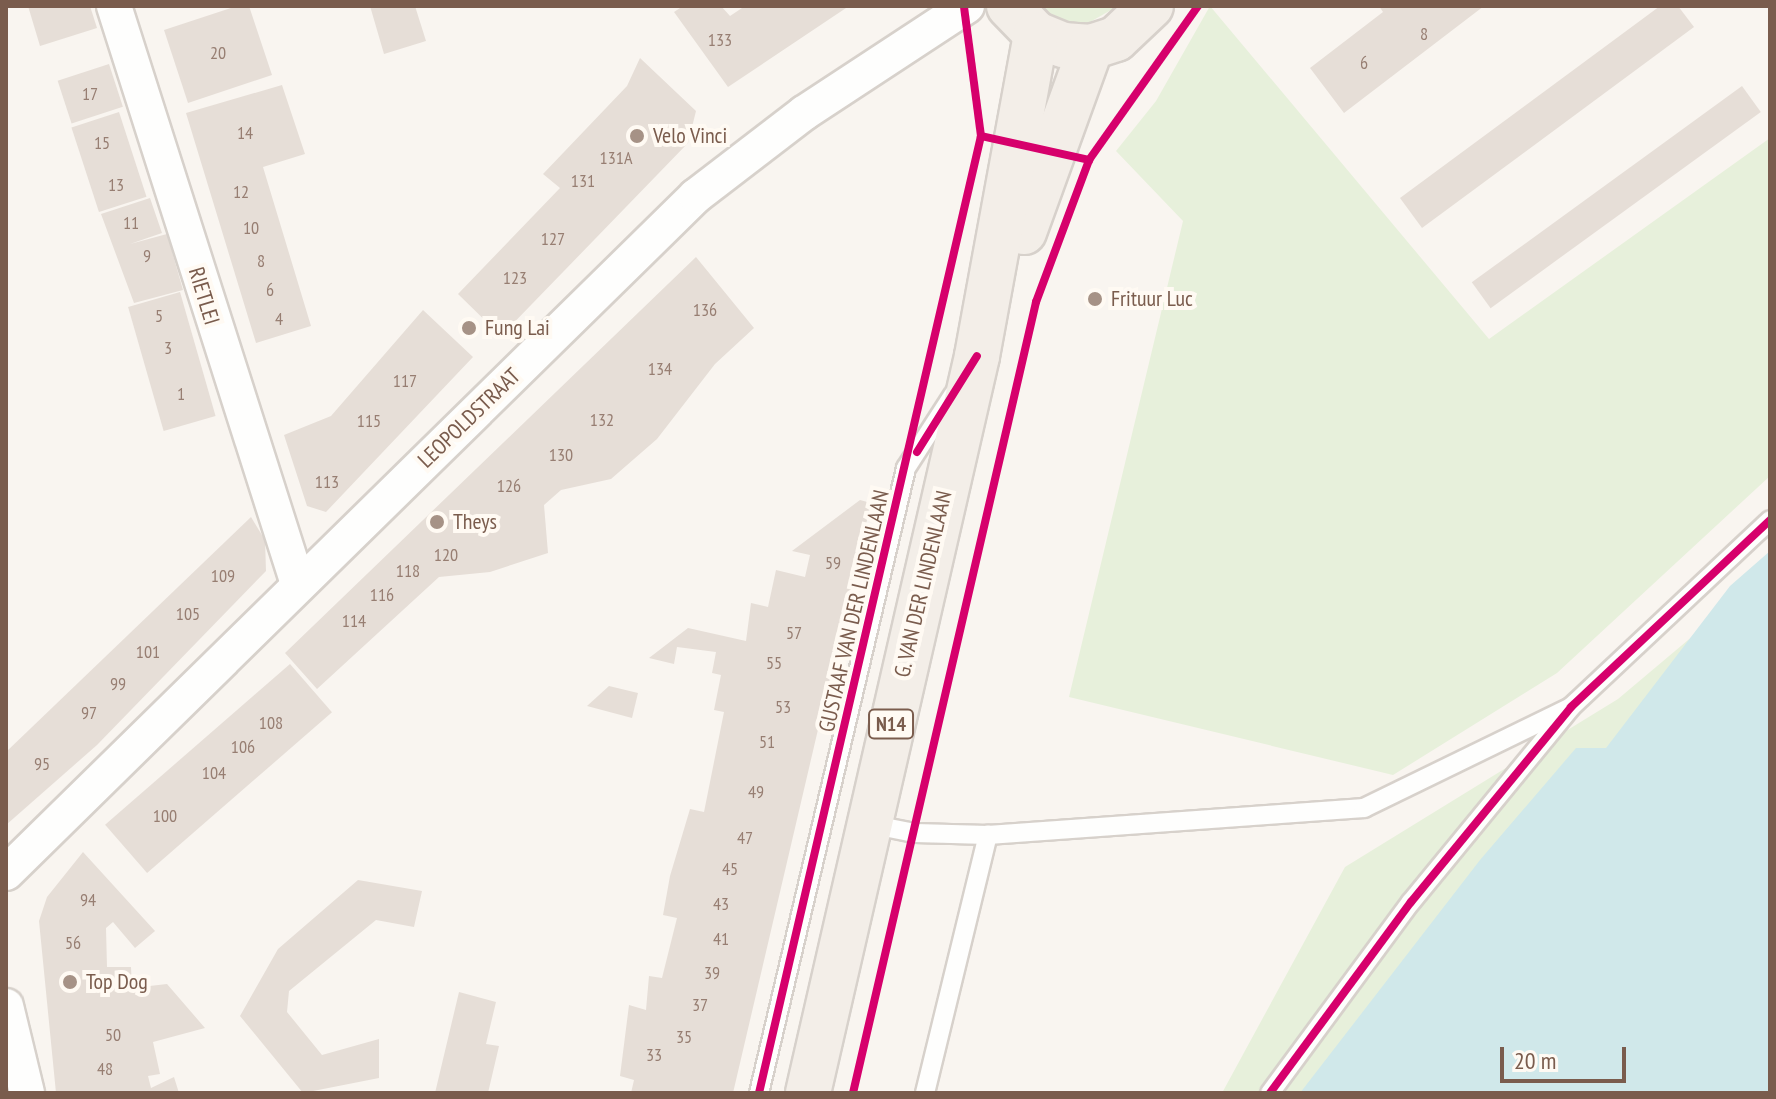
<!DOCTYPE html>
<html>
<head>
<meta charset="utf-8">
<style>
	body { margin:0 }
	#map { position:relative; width:1776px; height:1099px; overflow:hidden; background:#f9f5f0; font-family:"PT Sans Narrow",sans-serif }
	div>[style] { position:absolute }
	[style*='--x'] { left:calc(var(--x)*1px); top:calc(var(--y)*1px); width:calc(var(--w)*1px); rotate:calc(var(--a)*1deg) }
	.green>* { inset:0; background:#e7f0db }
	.water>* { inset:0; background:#d0e8ea }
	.building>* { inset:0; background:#e6ded7; transform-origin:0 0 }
	.roads { filter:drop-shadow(2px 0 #d7d1cb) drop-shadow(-2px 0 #d7d1cb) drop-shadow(0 2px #d7d1cb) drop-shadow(0 -2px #d7d1cb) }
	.service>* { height:18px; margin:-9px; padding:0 9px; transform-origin:9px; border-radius:9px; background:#fefefd }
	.minor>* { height:34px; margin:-17px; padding:0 17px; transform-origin:17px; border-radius:17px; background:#fefefd }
	.primary>* { height:44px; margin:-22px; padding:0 22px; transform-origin:22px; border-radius:22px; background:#f3eee8 }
	.cycleway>* { height:8px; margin:-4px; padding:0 4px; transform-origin:4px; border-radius:4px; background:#d6006c }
	.dots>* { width:22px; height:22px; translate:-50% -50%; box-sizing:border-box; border:4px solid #fffaf3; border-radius:50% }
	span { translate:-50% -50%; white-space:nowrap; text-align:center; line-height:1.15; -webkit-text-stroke:8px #fffaf3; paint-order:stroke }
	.number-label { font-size:18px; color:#977e72 }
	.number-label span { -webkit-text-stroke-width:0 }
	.shield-label span { padding:2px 6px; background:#fffaf3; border:2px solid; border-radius:6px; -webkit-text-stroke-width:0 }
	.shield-label { font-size:20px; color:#7a5c4d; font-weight:700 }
	.poi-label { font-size:22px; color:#7a5c4d }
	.left { translate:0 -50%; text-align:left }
	.street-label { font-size:22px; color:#7a5c4d }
	.frame { position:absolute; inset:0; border:8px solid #7a5c4d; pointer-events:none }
	.scale { position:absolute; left:1500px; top:1047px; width:126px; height:36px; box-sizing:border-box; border:4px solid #7a5c4d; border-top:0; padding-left:10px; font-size:24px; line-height:28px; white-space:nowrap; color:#7a5c4d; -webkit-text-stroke:6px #fffaf3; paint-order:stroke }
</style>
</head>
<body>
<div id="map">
	<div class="green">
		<i style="clip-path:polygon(1030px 6px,1118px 6px,1083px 26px,1063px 25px)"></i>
		<i style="clip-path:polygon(1210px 6px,1489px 339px,1770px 138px,1770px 476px,1557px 673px,1393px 775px,1069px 697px,1183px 221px,1116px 151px,1156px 101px)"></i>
		<i style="clip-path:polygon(1770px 571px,1396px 1093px,1222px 1093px,1345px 867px,1618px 699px)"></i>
	</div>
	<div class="water">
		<i style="clip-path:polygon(1770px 551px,1770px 1093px,1300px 1093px,1480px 860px,1576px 748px,1606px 748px,1730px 586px)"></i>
	</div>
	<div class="building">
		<i style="clip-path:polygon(28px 6px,90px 6px,97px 28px,40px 46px)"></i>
		<i style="clip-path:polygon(237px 6px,249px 6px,272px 75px,188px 103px,164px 30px)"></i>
		<i style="clip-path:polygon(370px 6px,415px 6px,426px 41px,384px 54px)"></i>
		<i style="clip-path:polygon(683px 6px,721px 6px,730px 16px,745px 6px,849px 6px,728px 87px,674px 12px)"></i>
		<i style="clip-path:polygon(1379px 6px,1484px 6px,1344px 113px,1310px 68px,1383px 12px)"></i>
		<i style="clip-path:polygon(1660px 6px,1678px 6px,1694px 27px,1422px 228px,1400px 198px)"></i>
		<i style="clip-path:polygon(640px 58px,696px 111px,688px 143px,501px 336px,458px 294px,560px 188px,543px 174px,627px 86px)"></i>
		<i style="left:109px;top:64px;width:45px;height:54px;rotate:72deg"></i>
		<i style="clip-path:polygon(282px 85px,305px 154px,263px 167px,311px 326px,256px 343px,186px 113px)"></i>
		<i style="left:1742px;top:86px;width:32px;height:334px;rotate:54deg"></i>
		<i style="left:119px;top:112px;width:89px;height:50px;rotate:72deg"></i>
		<i style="clip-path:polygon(150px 198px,162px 233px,130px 244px,167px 234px,183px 290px,134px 303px,101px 214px)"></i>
		<i style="clip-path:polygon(696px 257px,754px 328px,715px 364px,657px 439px,611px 479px,561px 490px,544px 505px,548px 553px,490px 572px,439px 577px,317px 689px,285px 653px)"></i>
		<i style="left:180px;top:292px;width:129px;height:54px;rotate:74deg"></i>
		<i style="clip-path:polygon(423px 310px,473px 357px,326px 512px,307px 506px,284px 435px,331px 416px)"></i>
		<i style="clip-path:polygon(860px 500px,871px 503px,733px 1093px,631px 1093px,634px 1080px,620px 1076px,629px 1005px,646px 1010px,649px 976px,662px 978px,677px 918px,663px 915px,670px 876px,690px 809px,704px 812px,724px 712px,714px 710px,721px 675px,712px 673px,716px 652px,677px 647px,674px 664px,649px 658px,688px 628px,746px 641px,751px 603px,768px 607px,776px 570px,805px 577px,810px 555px,792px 551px)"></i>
		<i style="clip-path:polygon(251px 517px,265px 540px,266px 571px,97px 745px,6px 825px,6px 752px)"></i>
		<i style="left:290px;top:664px;width:64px;height:245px;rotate:49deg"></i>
		<i style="clip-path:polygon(609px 686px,638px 693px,632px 718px,587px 706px)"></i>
		<i style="clip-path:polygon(83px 852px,155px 931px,135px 948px,113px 922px,106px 928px,107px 967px,131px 967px,132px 988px,167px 984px,205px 1028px,153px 1042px,160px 1074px,148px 1076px,151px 1088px,174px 1077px,179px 1093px,56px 1093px,39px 921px,47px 897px)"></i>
		<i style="clip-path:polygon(358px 880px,422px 891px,414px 927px,376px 920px,289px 991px,287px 1012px,322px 1055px,379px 1039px,379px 1078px,303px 1093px,240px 1016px,278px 949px)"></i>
		<i style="clip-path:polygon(459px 992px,496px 1002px,486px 1044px,499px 1046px,488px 1093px,435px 1093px)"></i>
	</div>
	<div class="roads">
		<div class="service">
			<i style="--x:869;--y:824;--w:47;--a:11.1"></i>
			<i style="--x:915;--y:833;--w:73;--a:1.6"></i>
			<i style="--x:988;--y:835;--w:377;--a:-4.1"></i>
			<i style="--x:1364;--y:808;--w:228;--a:-26"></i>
			<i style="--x:759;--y:1093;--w:642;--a:-76.76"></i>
			<i style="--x:906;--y:468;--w:87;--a:-57.2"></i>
			<i style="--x:925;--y:1093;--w:266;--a:-76.3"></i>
			<i style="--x:1270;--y:1093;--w:237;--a:-53.6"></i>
			<i style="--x:1411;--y:902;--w:252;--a:-50.6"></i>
			<i style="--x:1571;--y:707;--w:273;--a:-43.2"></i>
		</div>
		<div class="minor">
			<i style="--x:114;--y:6;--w:607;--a:72.34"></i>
			<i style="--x:6;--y:873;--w:967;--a:-44.46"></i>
			<i style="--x:696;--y:196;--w:136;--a:-37.5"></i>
			<i style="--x:804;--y:113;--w:195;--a:-33.3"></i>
			<i style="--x:6;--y:1006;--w:89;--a:76.4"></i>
		</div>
		<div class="primary">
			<i style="--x:1009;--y:6;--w:39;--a:46"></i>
			<i style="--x:1036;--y:34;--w:29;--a:22"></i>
			<i style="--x:1063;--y:45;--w:28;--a:4"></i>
			<i style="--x:1091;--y:47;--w:26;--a:-18"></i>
			<i style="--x:1116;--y:39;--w:48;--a:-43.3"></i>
			<i style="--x:1024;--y:232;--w:197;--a:-70.1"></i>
			<i style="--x:808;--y:1093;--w:756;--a:-77.08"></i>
			<i style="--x:977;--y:356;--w:327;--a:-79.6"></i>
		</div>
	</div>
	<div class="cycleway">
		<i style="--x:981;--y:136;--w:111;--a:12.5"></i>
		<i style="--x:917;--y:452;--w:113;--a:-58"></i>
		<i style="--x:759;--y:1093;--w:982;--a:-76.94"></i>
		<i style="--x:981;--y:136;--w:131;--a:-97.5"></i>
		<i style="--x:853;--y:1093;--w:812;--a:-76.97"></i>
		<i style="--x:1036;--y:302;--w:152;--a:-69.5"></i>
		<i style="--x:1089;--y:160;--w:189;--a:-54.7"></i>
		<i style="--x:1270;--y:1093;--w:237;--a:-53.6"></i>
		<i style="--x:1411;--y:902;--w:252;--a:-50.6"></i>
		<i style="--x:1571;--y:707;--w:273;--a:-43.2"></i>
	</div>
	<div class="dots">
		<i style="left:637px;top:136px;background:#a69286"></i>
		<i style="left:1095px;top:299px;background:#a69286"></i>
		<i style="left:469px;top:328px;background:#a69286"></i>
		<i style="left:437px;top:522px;background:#a69286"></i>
		<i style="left:70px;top:982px;background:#a69286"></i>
	</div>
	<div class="number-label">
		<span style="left:1424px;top:34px">8</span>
		<span style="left:720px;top:40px">133</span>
		<span style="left:218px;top:53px">20</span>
		<span style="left:1364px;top:63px">6</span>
		<span style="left:90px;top:94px">17</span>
		<span style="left:245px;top:133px">14</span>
		<span style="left:102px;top:143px">15</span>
		<span style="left:616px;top:158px">131A</span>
		<span style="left:583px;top:181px">131</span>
		<span style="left:116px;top:185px">13</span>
		<span style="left:241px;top:192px">12</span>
		<span style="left:131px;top:223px">11</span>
		<span style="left:251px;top:228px">10</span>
		<span style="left:553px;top:239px">127</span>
		<span style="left:147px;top:256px">9</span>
		<span style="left:261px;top:261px">8</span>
		<span style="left:515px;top:278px">123</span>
		<span style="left:270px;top:290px">6</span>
		<span style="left:705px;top:310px">136</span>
		<span style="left:159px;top:316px">5</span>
		<span style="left:279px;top:319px">4</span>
		<span style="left:168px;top:348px">3</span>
		<span style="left:660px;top:369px">134</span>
		<span style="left:405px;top:381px">117</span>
		<span style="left:181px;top:394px">1</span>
		<span style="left:602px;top:420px">132</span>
		<span style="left:369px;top:421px">115</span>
		<span style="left:561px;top:455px">130</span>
		<span style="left:327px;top:482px">113</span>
		<span style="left:509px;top:486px">126</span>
		<span style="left:446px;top:555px">120</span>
		<span style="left:833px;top:563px">59</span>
		<span style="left:408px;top:571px">118</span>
		<span style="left:223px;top:576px">109</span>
		<span style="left:382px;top:595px">116</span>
		<span style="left:188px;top:614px">105</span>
		<span style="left:354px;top:621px">114</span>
		<span style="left:794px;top:633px">57</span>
		<span style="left:148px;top:652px">101</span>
		<span style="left:774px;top:663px">55</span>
		<span style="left:118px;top:684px">99</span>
		<span style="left:783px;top:707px">53</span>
		<span style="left:89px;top:713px">97</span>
		<span style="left:271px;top:723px">108</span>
		<span style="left:767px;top:742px">51</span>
		<span style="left:243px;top:747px">106</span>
		<span style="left:42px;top:764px">95</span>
		<span style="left:214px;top:773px">104</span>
		<span style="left:756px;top:792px">49</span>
		<span style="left:165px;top:816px">100</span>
		<span style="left:745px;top:838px">47</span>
		<span style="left:730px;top:869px">45</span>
		<span style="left:88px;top:900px">94</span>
		<span style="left:721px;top:904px">43</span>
		<span style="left:721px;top:939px">41</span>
		<span style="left:73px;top:943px">56</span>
		<span style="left:712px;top:973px">39</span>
		<span style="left:700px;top:1005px">37</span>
		<span style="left:113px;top:1035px">50</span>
		<span style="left:684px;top:1037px">35</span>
		<span style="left:654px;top:1055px">33</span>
		<span style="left:105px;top:1069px">48</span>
	</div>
	<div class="shield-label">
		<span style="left:891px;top:724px">N14</span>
	</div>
	<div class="poi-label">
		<span class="left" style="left:653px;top:136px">Velo Vinci</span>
		<span class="left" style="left:1111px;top:299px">Frituur Luc</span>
		<span class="left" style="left:485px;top:328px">Fung Lai</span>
		<span class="left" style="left:453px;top:522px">Theys</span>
		<span class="left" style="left:86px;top:982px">Top Dog</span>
	</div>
	<div class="street-label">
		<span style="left:204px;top:296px;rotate:73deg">RIETLEI</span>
		<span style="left:469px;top:418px;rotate:-44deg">LEOPOLDSTRAAT</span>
		<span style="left:923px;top:584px;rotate:-77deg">G. VAN DER LINDENLAAN</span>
		<span style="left:854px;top:611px;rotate:-77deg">GUSTAAF VAN DER LINDENLAAN</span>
	</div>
	<div class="frame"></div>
	<div class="scale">20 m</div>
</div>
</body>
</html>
